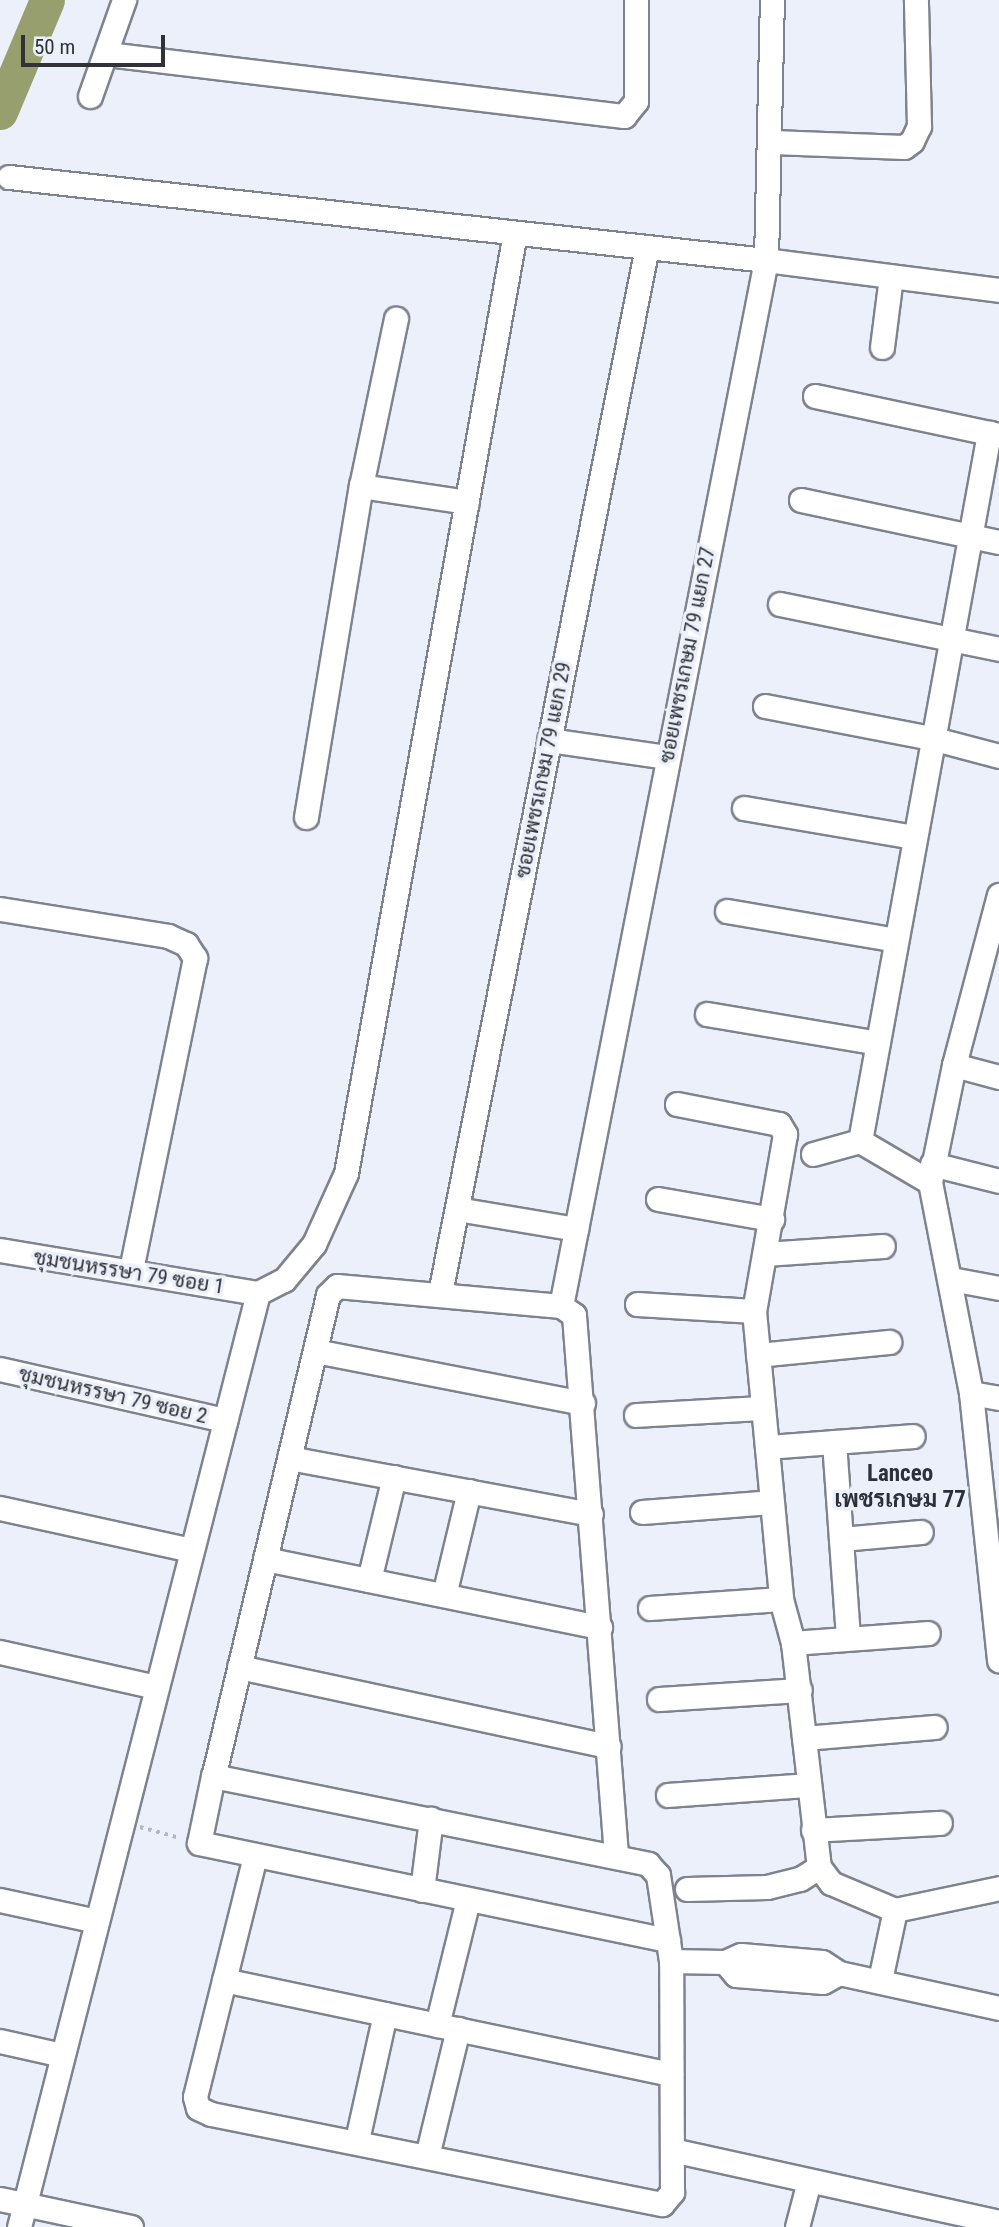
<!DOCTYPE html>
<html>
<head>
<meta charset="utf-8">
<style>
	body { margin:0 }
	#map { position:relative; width:999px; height:2227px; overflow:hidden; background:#ebf0fb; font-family:"Roboto Condensed",Sarabun,sans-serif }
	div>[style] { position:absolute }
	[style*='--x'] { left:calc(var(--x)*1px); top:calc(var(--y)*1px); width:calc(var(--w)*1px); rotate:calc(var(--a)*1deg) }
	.river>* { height:35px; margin:-17.5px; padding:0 17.5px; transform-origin:17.5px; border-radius:17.5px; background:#979f6f }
	.path>* { height:3.5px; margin-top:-1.75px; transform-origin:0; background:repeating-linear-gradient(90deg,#b3b7c0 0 3.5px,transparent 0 8.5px) }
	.roads { filter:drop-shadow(2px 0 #7e838d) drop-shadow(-2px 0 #7e838d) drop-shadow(0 2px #7e838d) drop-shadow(0 -2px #7e838d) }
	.street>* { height:23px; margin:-11.5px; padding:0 11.5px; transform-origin:11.5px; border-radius:11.5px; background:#fff }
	span { translate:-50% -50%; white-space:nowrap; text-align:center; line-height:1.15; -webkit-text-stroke:7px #ebf0fb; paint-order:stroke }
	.street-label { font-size:21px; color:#303236 }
	.neighbourhood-label { font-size:23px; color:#2c3038; font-weight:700 }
	.scale { position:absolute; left:21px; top:35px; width:144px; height:32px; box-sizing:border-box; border:4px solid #303236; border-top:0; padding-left:9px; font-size:21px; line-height:24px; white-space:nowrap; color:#303236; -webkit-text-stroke:5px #ebf0fb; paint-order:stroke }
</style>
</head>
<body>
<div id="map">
	<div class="river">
		<i style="--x:0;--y:112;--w:121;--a:-67.2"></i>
	</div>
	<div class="path">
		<i style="--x:140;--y:1827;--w:41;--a:15.4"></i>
	</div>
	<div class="roads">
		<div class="street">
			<i style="--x:107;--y:54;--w:521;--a:6.84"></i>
			<i style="--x:624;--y:116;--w:19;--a:-51"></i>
			<i style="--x:636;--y:101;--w:101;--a:-90"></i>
			<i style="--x:90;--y:96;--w:102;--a:-70.5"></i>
			<i style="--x:772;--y:142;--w:132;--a:2.2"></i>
			<i style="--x:904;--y:147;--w:10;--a:-37"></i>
			<i style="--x:912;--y:141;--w:17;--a:-65"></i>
			<i style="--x:919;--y:126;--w:126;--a:-91.4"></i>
			<i style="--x:9;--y:177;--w:762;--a:6.26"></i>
			<i style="--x:766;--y:260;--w:235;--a:7.3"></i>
			<i style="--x:882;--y:347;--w:71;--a:-82.7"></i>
			<i style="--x:815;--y:396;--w:188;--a:12"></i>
			<i style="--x:361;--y:486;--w:107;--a:8.6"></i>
			<i style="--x:801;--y:500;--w:202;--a:12"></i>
			<i style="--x:780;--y:604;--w:224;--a:11.6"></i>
			<i style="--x:765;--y:706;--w:169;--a:10.9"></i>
			<i style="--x:931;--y:738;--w:70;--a:14.8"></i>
			<i style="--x:549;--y:740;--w:119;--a:8.2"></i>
			<i style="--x:744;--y:808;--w:172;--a:9.7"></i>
			<i style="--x:306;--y:817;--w:336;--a:-80.6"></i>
			<i style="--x:361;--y:486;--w:171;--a:-78.2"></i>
			<i style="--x:0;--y:909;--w:170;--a:9.1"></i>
			<i style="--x:168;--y:936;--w:20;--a:24"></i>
			<i style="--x:186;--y:944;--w:17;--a:57"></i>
			<i style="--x:195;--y:958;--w:319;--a:101.6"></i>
			<i style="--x:727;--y:911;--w:171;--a:9.7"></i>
			<i style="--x:707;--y:1014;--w:173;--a:9.6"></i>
			<i style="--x:954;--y:1065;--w:47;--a:14.9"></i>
			<i style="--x:677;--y:1104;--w:104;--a:11.1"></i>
			<i style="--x:779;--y:1124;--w:12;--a:59"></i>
			<i style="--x:785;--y:1134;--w:180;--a:99.9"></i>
			<i style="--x:754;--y:1311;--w:289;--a:84.6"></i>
			<i style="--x:781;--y:1599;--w:46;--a:74.7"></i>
			<i style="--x:793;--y:1643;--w:226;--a:83.4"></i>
			<i style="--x:819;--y:1867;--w:20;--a:53"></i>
			<i style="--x:831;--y:1883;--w:69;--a:22.9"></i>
			<i style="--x:895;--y:1910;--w:72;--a:102.1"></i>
			<i style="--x:860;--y:1141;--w:720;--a:-79.67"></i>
			<i style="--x:813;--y:1154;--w:49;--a:-15.5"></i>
			<i style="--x:860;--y:1141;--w:81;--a:30.4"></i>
			<i style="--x:930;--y:1182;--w:215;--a:79"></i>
			<i style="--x:971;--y:1393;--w:269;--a:84"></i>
			<i style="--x:932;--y:1164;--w:69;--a:14.2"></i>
			<i style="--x:930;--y:1182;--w:119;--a:-78.4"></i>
			<i style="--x:954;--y:1065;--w:176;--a:-75.2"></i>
			<i style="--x:658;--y:1199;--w:116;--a:10"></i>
			<i style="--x:457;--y:1209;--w:121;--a:9.5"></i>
			<i style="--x:0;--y:1250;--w:262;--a:9.5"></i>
			<i style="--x:765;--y:1254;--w:118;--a:-3.9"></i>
			<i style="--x:951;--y:1279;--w:49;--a:10.6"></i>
			<i style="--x:440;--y:1293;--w:1066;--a:-78.81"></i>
			<i style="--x:637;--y:1304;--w:117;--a:3.4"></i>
			<i style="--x:561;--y:1306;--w:1066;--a:-78.91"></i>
			<i style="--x:766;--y:260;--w:260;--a:-88.7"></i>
			<i style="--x:315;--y:1351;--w:273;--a:11"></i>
			<i style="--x:758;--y:1355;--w:132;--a:-5.7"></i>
			<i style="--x:0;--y:1369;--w:231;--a:12.8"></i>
			<i style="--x:971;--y:1393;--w:28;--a:10"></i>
			<i style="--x:636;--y:1415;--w:127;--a:-3.2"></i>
			<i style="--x:834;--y:1442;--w:196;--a:85.9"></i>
			<i style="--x:767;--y:1447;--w:146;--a:-4.3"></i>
			<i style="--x:289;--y:1458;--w:307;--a:10.5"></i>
			<i style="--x:0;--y:1508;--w:196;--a:12.4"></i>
			<i style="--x:642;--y:1512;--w:129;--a:-4.4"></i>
			<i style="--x:841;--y:1539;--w:80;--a:-5"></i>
			<i style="--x:265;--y:1559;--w:342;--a:11.5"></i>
			<i style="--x:369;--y:1580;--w:106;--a:-76.4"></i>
			<i style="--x:444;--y:1595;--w:107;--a:-76.5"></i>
			<i style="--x:650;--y:1608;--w:131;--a:-3.9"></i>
			<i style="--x:793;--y:1643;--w:135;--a:-4.2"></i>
			<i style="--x:0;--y:1652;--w:160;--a:12.6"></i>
			<i style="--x:239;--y:1667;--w:378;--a:12.1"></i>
			<i style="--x:659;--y:1699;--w:141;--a:-3.7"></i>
			<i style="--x:804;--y:1738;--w:131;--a:-4.8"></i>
			<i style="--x:213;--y:1776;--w:68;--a:101.8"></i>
			<i style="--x:199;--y:1843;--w:479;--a:11.7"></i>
			<i style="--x:668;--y:1795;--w:141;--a:-4.1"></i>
			<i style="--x:813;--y:1830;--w:127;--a:-3.2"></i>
			<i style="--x:616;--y:1855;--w:542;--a:-94.45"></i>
			<i style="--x:574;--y:1315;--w:16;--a:-145"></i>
			<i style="--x:561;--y:1306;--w:225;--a:-174.9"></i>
			<i style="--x:337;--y:1286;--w:13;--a:135"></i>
			<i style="--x:328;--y:1295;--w:495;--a:103.4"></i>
			<i style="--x:213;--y:1776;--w:444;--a:11.4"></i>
			<i style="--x:648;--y:1864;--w:15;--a:48"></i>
			<i style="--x:658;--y:1875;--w:87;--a:81.4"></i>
			<i style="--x:255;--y:1856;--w:248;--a:104"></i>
			<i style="--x:195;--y:2097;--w:11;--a:75"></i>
			<i style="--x:198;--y:2108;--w:14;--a:25"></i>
			<i style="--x:211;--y:2114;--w:460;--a:11.3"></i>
			<i style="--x:662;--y:2204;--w:16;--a:-50"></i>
			<i style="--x:672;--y:2192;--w:231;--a:-90.2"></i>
			<i style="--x:671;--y:1961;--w:54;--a:1.1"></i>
			<i style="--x:725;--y:1962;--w:17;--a:-24"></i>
			<i style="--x:741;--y:1955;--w:81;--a:4.9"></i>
			<i style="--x:822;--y:1962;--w:20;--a:33"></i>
			<i style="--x:839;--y:1973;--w:164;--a:12.3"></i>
			<i style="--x:687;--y:1889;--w:80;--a:-1.4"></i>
			<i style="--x:767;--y:1887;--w:34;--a:-14"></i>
			<i style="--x:800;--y:1879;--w:22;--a:-32"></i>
			<i style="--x:422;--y:1890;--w:72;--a:-82.8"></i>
			<i style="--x:0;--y:1900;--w:98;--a:12.3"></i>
			<i style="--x:895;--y:1910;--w:106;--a:-11.9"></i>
			<i style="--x:725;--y:1962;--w:17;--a:50"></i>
			<i style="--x:736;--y:1975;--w:87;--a:4.6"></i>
			<i style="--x:823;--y:1982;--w:18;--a:-29"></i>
			<i style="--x:224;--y:1980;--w:457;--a:11.9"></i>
			<i style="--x:437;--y:2025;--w:129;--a:-76.1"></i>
			<i style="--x:0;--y:2041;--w:64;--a:12.7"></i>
			<i style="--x:357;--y:2140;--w:129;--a:-77.5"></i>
			<i style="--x:672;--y:2150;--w:335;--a:12.4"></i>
			<i style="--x:427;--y:2156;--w:131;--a:-76.3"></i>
			<i style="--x:0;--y:2199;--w:134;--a:12.1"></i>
			<i style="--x:19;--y:2227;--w:964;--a:-75.65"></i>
			<i style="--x:258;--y:1293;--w:29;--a:-27"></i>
			<i style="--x:284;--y:1280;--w:47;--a:-50.2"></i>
			<i style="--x:314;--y:1244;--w:78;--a:-65.7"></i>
			<i style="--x:346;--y:1173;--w:955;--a:-79.81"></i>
			<i style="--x:797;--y:2227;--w:48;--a:-75.4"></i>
		</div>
	</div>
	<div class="street-label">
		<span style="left:687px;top:655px;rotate:-79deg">ซอยเพชรเกษม 79 แยก 27</span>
		<span style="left:543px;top:770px;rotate:-79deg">ซอยเพชรเกษม 79 แยก 29</span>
		<span style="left:129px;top:1272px;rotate:9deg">ชุมชนหรรษา 79 ซอย 1</span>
		<span style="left:113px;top:1395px;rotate:13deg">ชุมชนหรรษา 79 ซอย 2</span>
	</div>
	<div class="neighbourhood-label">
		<span style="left:900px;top:1487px">Lanceo<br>เพชรเกษม 77</span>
	</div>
	<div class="scale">50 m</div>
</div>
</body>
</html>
